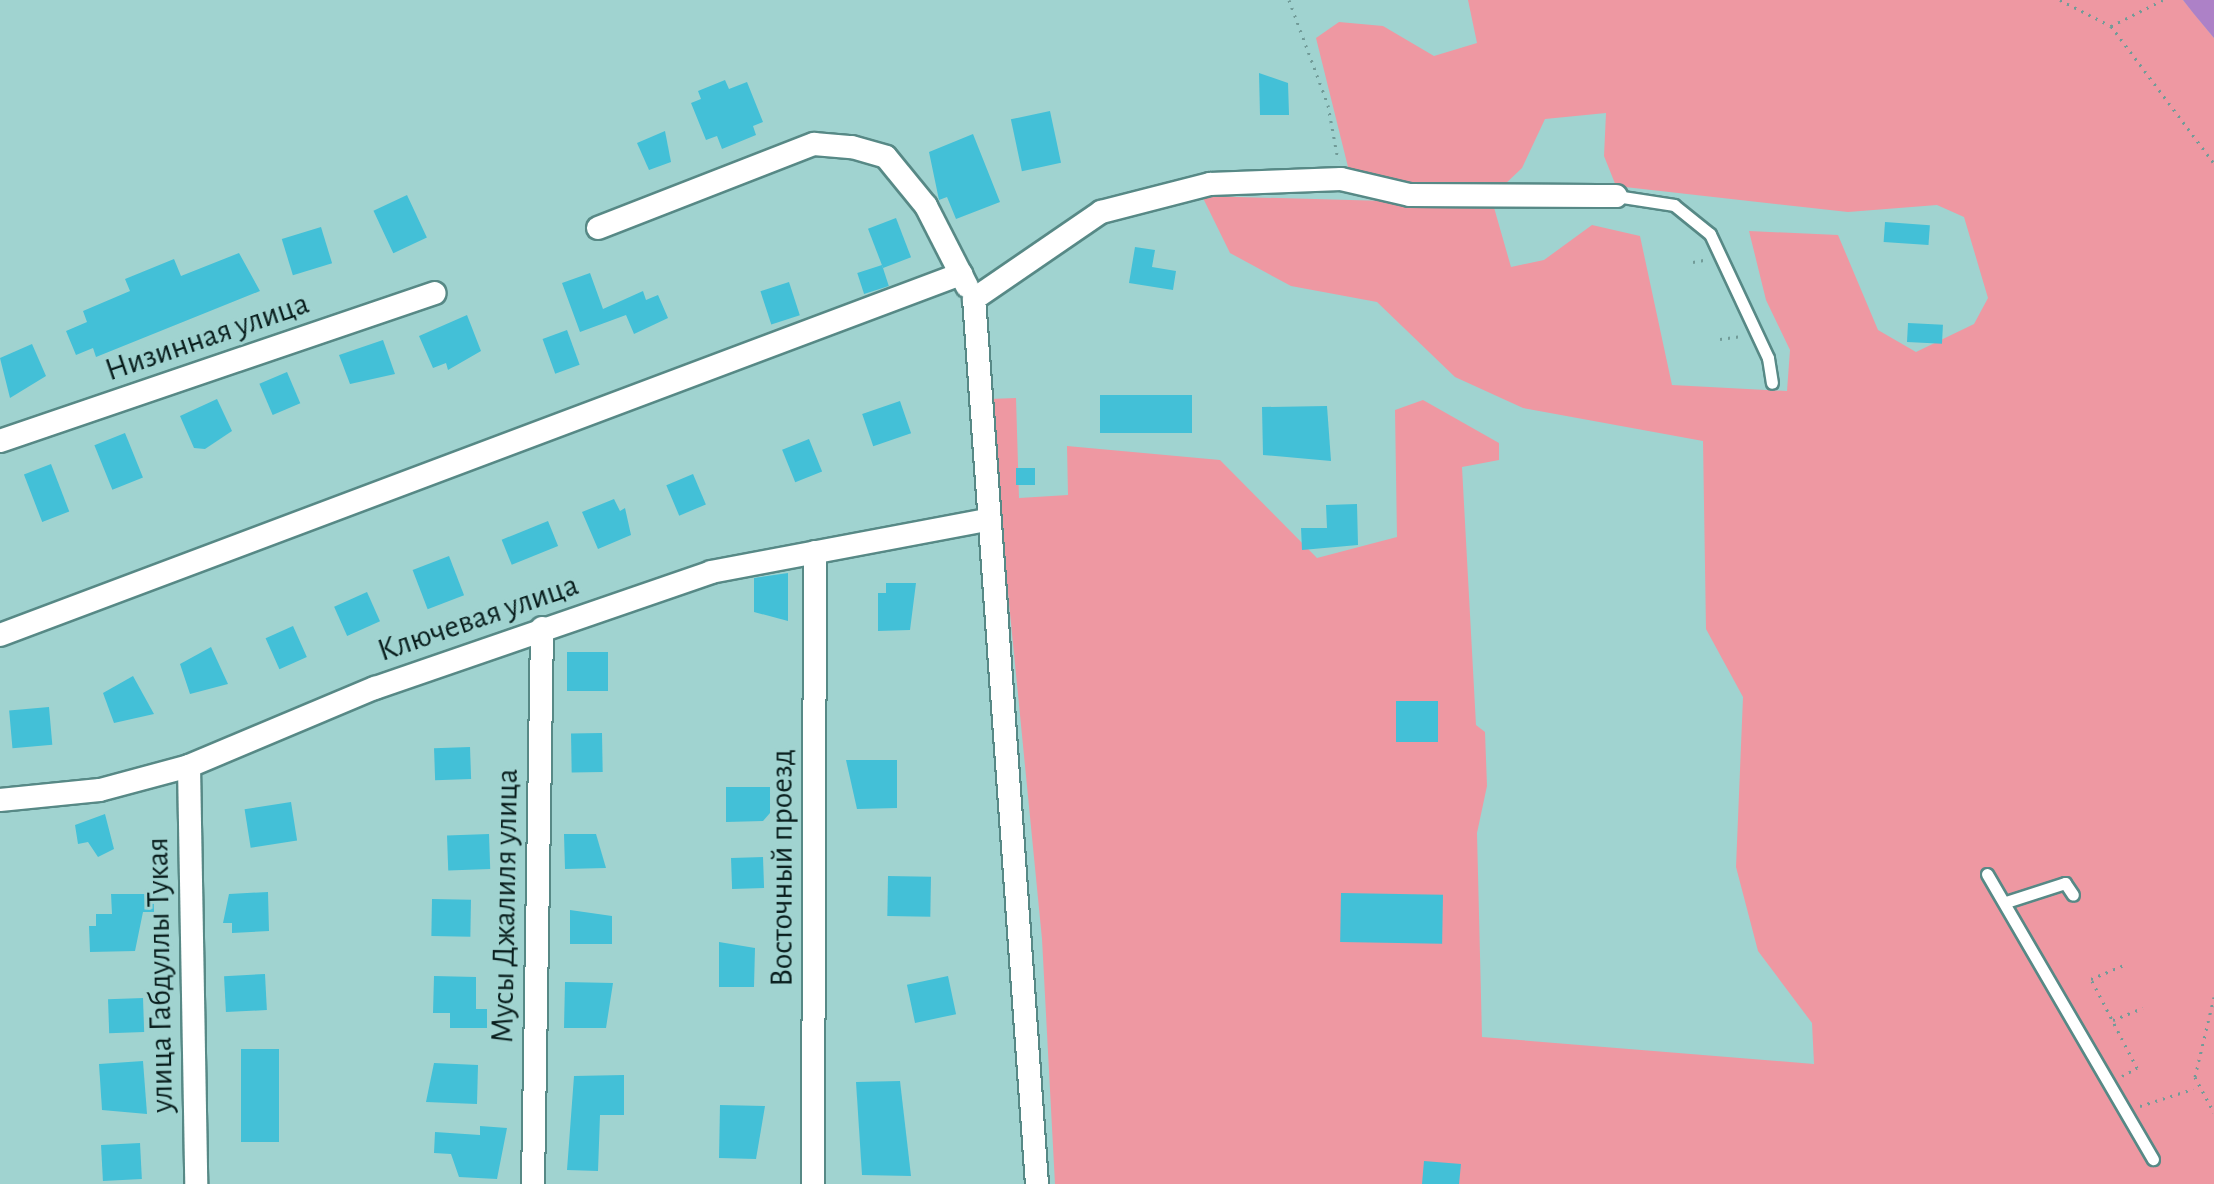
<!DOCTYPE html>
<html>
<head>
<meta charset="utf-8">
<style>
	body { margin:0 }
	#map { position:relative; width:2214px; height:1184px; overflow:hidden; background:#a0d3d0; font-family:"Alegreya Sans",sans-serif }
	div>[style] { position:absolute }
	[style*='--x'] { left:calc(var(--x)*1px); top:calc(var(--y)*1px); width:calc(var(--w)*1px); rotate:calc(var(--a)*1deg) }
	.green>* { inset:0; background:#ee98a2 }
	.water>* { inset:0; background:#ad81c7 }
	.building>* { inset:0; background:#43c0d7; transform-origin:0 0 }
	.path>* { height:3px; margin-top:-1.5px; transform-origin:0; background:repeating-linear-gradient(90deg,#719b98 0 2px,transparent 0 8px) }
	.roads { filter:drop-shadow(2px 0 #578986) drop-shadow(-2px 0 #578986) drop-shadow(0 2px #578986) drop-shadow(0 -2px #578986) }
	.service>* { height:11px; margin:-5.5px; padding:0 5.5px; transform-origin:5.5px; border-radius:5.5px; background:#fff }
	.minor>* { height:22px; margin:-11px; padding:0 11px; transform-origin:11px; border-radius:11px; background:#fff }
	span { translate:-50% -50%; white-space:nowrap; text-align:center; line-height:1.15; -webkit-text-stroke:6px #a0d3d0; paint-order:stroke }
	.street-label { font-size:32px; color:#091e1d }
</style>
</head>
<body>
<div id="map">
	<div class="green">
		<i style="clip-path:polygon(1468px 0,2183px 0,2214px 38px,2214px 1184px,1055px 1184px,1042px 939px,989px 399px,1016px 398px,1019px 498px,1068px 495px,1067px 446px,1220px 460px,1317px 558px,1397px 537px,1395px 410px,1423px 400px,1499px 443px,1499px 460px,1462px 467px,1476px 725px,1485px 732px,1487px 786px,1477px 833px,1482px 1037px,1814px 1064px,1812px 1023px,1758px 951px,1736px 867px,1743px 697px,1706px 629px,1703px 441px,1523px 408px,1455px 377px,1377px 302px,1291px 286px,1230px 253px,1202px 196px,1493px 204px,1511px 267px,1544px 260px,1592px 225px,1640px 236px,1672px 385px,1787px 391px,1790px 350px,1766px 300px,1749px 231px,1838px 235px,1878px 330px,1916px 352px,1974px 324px,1988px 298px,1964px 217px,1937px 205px,1848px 212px,1616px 186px,1604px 156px,1606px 113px,1545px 119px,1522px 168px,1502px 187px,1424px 187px,1349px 171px,1316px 38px,1339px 22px,1383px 26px,1434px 56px,1477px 43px)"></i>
	</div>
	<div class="water">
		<i style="clip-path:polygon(2183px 0,2214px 0,2214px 38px,2194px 14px)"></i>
	</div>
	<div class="building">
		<i style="clip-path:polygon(1259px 73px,1288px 83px,1289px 115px,1260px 115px)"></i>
		<i style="clip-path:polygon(725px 80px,729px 89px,747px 82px,763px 122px,753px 126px,756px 135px,722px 149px,717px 136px,706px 140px,691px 103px,701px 99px,698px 91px)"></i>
		<i style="left:1050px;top:111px;width:53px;height:40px;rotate:78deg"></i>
		<i style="clip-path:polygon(665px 131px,671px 162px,649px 170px,637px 143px)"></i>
		<i style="clip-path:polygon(973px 134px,1000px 202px,956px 219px,947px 197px,939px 200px,929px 152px)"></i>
		<i style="left:407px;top:195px;width:47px;height:37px;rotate:65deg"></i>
		<i style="left:896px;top:218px;width:42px;height:30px;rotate:69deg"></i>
		<i style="left:1885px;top:222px;width:45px;height:20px;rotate:4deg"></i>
		<i style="left:321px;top:227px;width:38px;height:41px;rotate:73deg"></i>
		<i style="clip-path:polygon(1135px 247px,1155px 250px,1152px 267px,1176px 271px,1173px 290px,1129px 283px)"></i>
		<i style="clip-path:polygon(239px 253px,260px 291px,96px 357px,93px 348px,76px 355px,66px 331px,87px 322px,83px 311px,130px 291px,125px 279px,174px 259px,181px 276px)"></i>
		<i style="left:882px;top:265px;width:22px;height:26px;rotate:72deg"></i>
		<i style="clip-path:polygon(590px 273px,603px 309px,643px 291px,646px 300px,658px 295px,668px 318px,634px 334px,626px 315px,580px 332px,562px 283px)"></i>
		<i style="left:789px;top:282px;width:35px;height:30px;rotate:72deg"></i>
		<i style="clip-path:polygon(467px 315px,481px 351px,448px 370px,446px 363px,433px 368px,419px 336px)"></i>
		<i style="left:1908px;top:323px;width:35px;height:19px;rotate:3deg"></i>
		<i style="left:567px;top:330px;width:37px;height:26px;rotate:70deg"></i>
		<i style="clip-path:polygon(383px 340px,395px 374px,350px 384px,339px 355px)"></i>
		<i style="clip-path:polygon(32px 344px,46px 376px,10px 398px,0 358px)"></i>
		<i style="left:287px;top:372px;width:34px;height:30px;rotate:67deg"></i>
		<i style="left:1100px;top:395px;width:92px;height:38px"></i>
		<i style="clip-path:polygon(217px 399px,232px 431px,205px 449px,194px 448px,180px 416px)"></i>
		<i style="left:900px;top:401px;width:34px;height:40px;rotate:71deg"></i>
		<i style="clip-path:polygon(1327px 406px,1331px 461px,1263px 455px,1262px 407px)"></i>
		<i style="left:125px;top:433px;width:48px;height:33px;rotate:68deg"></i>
		<i style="left:809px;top:439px;width:35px;height:29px;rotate:68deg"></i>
		<i style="left:51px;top:464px;width:51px;height:29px;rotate:69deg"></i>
		<i style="left:1035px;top:468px;width:17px;height:19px;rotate:90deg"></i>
		<i style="left:693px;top:474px;width:33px;height:29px;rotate:67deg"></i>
		<i style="clip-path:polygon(614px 499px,620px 511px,625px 508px,631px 535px,598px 549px,582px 512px)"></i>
		<i style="clip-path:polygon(1357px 504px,1358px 545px,1302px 550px,1301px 528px,1327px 528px,1326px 505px)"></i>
		<i style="left:548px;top:521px;width:27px;height:50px;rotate:68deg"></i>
		<i style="left:449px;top:556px;width:42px;height:39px;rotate:69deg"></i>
		<i style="clip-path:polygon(788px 573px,788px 621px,754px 612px,754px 578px)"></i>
		<i style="clip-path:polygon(886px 583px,916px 583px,910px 630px,878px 631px,878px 593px,886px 593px)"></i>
		<i style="left:367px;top:592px;width:32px;height:36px;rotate:66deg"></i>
		<i style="left:293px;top:626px;width:34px;height:30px;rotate:66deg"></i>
		<i style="clip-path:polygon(211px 647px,228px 684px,190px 694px,180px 664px)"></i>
		<i style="left:567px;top:652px;width:41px;height:39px"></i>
		<i style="clip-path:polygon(133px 676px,154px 714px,114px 723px,103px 693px)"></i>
		<i style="left:1438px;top:701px;width:41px;height:42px;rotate:90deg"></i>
		<i style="left:49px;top:707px;width:38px;height:40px;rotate:85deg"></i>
		<i style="left:602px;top:733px;width:39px;height:31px;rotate:89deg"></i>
		<i style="left:470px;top:747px;width:32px;height:36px;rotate:88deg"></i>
		<i style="clip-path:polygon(846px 760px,897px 760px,897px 808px,857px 809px)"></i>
		<i style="clip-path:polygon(726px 787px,770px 787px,770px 813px,763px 821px,726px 822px)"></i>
		<i style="left:291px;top:802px;width:39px;height:47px;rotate:81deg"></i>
		<i style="clip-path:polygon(105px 814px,114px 849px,98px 857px,88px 842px,78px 844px,75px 825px)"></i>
		<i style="left:489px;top:834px;width:35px;height:42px;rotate:88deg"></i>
		<i style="clip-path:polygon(564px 834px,596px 834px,606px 868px,565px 869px)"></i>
		<i style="left:763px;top:857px;width:31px;height:32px;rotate:88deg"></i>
		<i style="left:888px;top:876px;width:43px;height:40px;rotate:1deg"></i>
		<i style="clip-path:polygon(268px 892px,269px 931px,232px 933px,232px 923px,223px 923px,229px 894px)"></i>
		<i style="left:1341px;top:893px;width:102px;height:49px;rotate:1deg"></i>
		<i style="clip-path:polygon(111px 894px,154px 894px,154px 912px,143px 912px,135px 951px,90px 952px,89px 926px,96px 926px,96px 914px,112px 914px)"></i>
		<i style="left:432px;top:899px;width:39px;height:37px;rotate:1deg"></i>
		<i style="clip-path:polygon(570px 910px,612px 916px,612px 944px,570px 944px)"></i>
		<i style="clip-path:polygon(719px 942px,755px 948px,754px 987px,719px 987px)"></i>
		<i style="left:265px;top:974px;width:36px;height:41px;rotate:87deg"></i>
		<i style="clip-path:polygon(434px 976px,476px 977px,476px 1009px,487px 1009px,487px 1028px,450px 1028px,450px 1013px,433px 1013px)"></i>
		<i style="left:948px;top:976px;width:39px;height:42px;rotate:78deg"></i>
		<i style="clip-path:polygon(565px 982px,613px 983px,606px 1028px,564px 1028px)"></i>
		<i style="left:143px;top:998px;width:34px;height:35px;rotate:88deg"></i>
		<i style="left:241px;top:1049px;width:38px;height:93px"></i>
		<i style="clip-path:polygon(143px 1061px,147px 1114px,102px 1110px,99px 1064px)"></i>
		<i style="clip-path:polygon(434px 1063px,478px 1065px,477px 1104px,426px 1102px)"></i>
		<i style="clip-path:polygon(624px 1075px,624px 1115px,600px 1115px,598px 1171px,567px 1170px,574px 1076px)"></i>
		<i style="clip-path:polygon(900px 1081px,911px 1176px,862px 1175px,856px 1082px)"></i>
		<i style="clip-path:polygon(720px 1105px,765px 1106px,756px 1159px,719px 1158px)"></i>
		<i style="clip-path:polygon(480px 1126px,507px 1128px,497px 1179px,459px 1177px,451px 1154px,434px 1153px,435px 1132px,480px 1135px)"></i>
		<i style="left:140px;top:1143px;width:36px;height:39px;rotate:87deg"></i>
		<i style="clip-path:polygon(1424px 1161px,1461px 1164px,1459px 1184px,1422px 1184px)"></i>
	</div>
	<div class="path">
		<i style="--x:1289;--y:0;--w:112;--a:69.6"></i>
		<i style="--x:1328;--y:105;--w:56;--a:79.7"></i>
		<i style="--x:2060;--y:0;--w:57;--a:27"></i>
		<i style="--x:2111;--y:26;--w:171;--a:53.1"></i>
		<i style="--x:2111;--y:26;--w:58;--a:-26.6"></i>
		<i style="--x:1693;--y:262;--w:11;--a:-10"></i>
		<i style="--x:1720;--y:339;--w:22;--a:-8"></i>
		<i style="--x:2214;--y:997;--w:82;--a:103.4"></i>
		<i style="--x:2195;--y:1077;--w:40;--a:62"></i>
		<i style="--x:2113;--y:1020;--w:32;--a:-22"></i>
		<i style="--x:2122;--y:1076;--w:17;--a:-28"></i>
		<i style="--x:2137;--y:1068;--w:100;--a:-117.3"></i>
		<i style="--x:2091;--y:979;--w:38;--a:-23"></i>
		<i style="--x:2140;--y:1106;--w:56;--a:-17.8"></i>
	</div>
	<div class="roads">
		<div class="service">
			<i style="--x:1616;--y:196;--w:59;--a:8.8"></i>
			<i style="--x:1674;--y:205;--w:46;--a:38.9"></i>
			<i style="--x:1710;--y:234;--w:137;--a:64.9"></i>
			<i style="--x:1768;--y:358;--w:25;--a:81"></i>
			<i style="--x:1987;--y:874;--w:330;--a:59.8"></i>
			<i style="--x:2006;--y:902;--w:62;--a:-17.9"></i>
			<i style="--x:2065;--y:883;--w:14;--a:56"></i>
		</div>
		<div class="minor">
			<i style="--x:598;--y:228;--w:232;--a:-21.3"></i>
			<i style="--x:814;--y:144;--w:38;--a:5"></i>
			<i style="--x:852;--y:147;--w:35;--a:16"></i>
			<i style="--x:886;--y:157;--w:63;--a:50.8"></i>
			<i style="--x:926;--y:206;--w:90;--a:62.9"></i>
			<i style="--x:0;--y:441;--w:459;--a:-18.8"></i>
			<i style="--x:0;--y:635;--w:1027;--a:-20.59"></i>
			<i style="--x:189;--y:766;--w:418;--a:89"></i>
			<i style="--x:0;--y:800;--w:100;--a:-5.7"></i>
			<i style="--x:100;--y:790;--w:92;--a:-15.1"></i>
			<i style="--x:189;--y:766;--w:202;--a:-22.8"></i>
			<i style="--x:375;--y:688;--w:355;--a:-19"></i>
			<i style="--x:711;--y:572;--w:280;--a:-10.7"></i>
			<i style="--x:533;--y:1184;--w:556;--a:-89.07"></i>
			<i style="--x:813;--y:1184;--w:632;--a:-89.82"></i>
			<i style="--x:1037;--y:1184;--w:887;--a:-94.07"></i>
			<i style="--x:974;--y:299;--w:154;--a:-34.4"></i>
			<i style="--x:1101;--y:212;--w:113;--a:-14.4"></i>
			<i style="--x:1210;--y:184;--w:131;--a:-2.2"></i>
			<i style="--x:1341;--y:179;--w:71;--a:13.1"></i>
			<i style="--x:1410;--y:195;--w:206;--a:0.3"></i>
		</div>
	</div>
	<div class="street-label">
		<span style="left:207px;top:337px;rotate:-19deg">Низинная улица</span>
		<span style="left:478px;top:618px;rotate:-19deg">Ключевая улица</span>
		<span style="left:782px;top:868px;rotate:-90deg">Восточный проезд</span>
		<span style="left:505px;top:906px;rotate:-89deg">Мусы Джалиля улица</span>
		<span style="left:160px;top:975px;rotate:-91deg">улица Габдуллы Тукая</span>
	</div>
</div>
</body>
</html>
